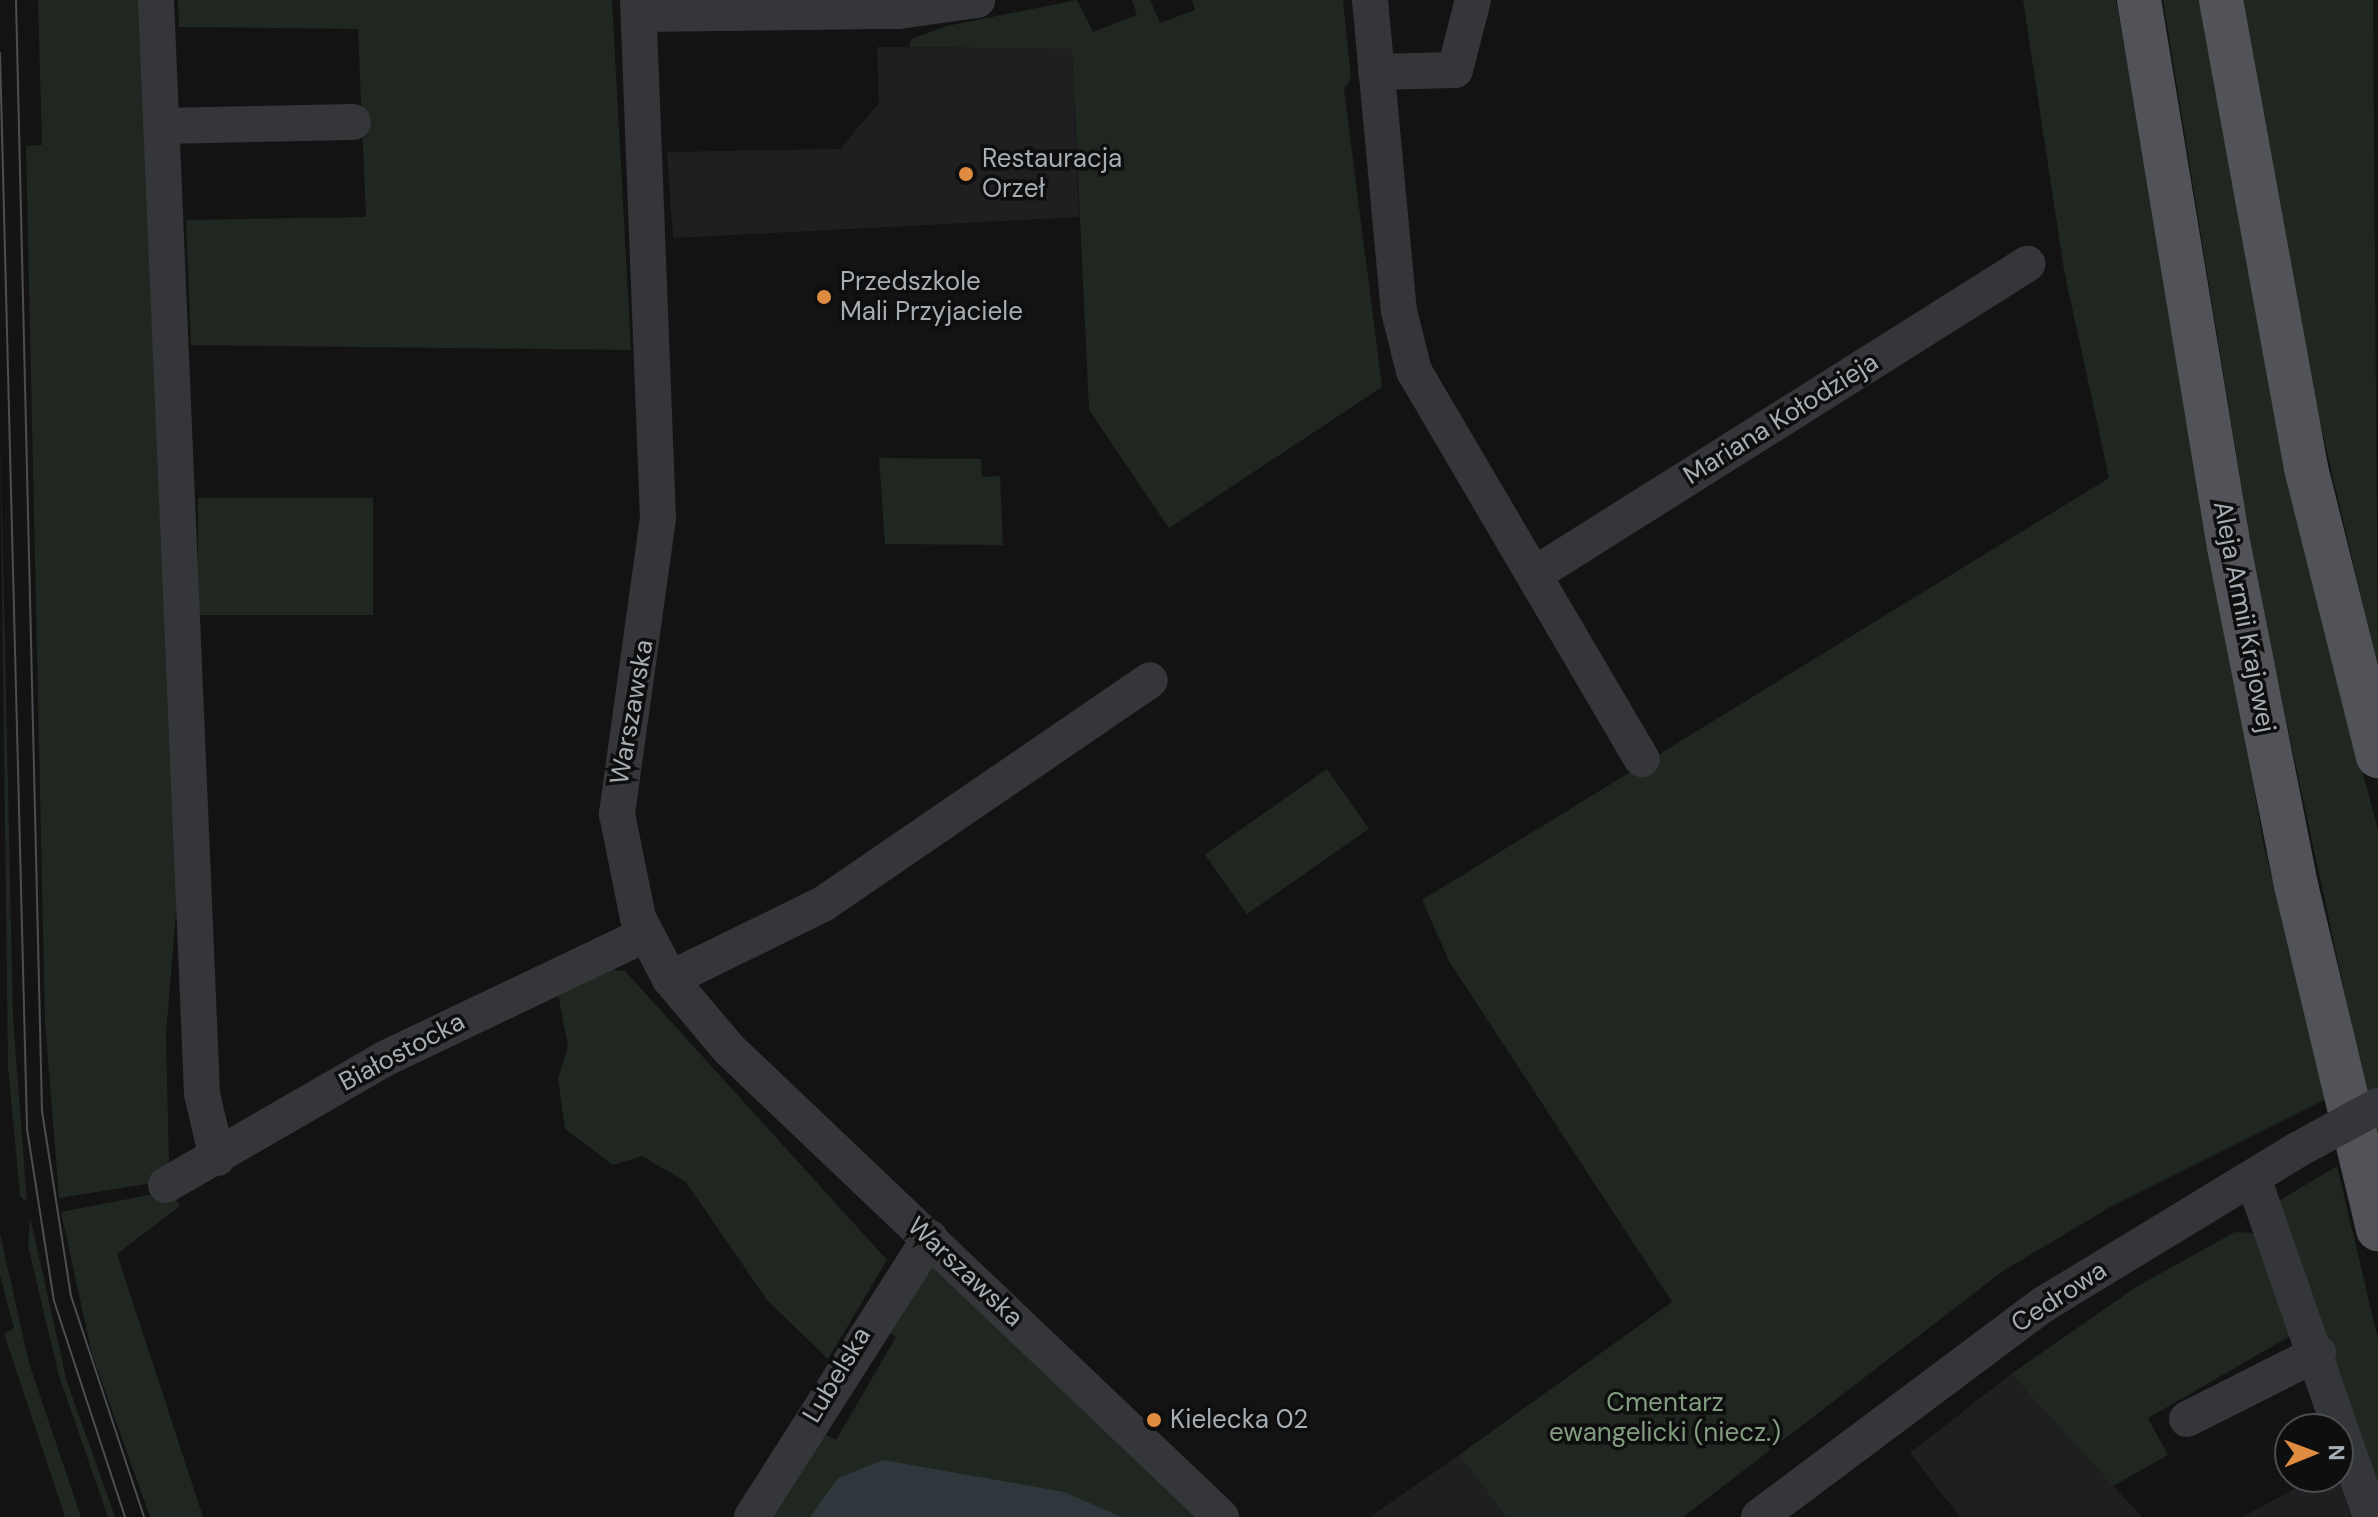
<!DOCTYPE html>
<html>
<head>
<meta charset="utf-8">
<style>
	body { margin:0 }
	#map { position:relative; width:2378px; height:1517px; overflow:hidden; background:#131314; font-family:"DM Sans",sans-serif }
	div>[style] { position:absolute }
	[style*='--x'] { left:calc(var(--x)*1px); top:calc(var(--y)*1px); width:calc(var(--w)*1px); rotate:calc(var(--a)*1deg) }
	.built>* { inset:0; background:#1f1f21 }
	.green>* { inset:0; background:#202720; transform-origin:0 0 }
	.water>* { inset:0; background:#2e383c }
	.minor>* { height:36px; margin:-18px; padding:0 18px; transform-origin:18px; border-radius:18px; background:#343639 }
	.major>* { height:44px; margin:-22px; padding:0 22px; transform-origin:22px; border-radius:22px; background:#515358 }
	.tram>* { height:2px; margin:-1px; padding:0 1px; transform-origin:1px; border-radius:1px; background:#4c4e52 }
	.minor-bridge>* { height:36px; margin:-18px; padding:0 18px; transform-origin:18px; border-radius:18px; background:#343639 }
	.dots>* { width:22px; height:22px; translate:-50% -50%; box-sizing:border-box; border:4px solid #0e0e0f; border-radius:50% }
	span { translate:-50% -50%; white-space:nowrap; text-align:center; line-height:1.15; -webkit-text-stroke:7px #0e0e0f; paint-order:stroke }
	.poi-label { font-size:26px; color:#a6adb3 }
	.left { translate:0 -50%; text-align:left }
	.street-label { font-size:26px; color:#a6adb3 }
	.park-label { font-size:26px; color:#829d7f }
	.north { position:absolute; left:2274px; top:1413px; width:80px; height:80px; box-sizing:border-box; background:#0e0e0f; border:2px solid #4b4e51; border-radius:50%; rotate:89deg; font-size:22px; font-weight:700; line-height:32px; text-align:center; color:#a6adb3 }
	.north::after { content:''; display:block; margin:auto; width:28px; height:36px; background:#df8c40; clip-path:polygon(50% 0,100% 100%,50% 72%,0 100%) }
</style>
</head>
<body>
<div id="map">
	<div class="built">
		<i style="clip-path:polygon(877px 47px,1072px 48px,1079px 217px,673px 238px,667px 152px,840px 149px,879px 103px)"></i>
		<i style="clip-path:polygon(2011px 1374px,2142px 1517px,1960px 1517px,1910px 1453px)"></i>
		<i style="clip-path:polygon(1459px 1455px,1506px 1517px,1370px 1517px)"></i>
		<i style="clip-path:polygon(2338px 1475px,2351px 1517px,2242px 1517px,2317px 1477px)"></i>
	</div>
	<div class="green">
		<i style="clip-path:polygon(38px 0,144px 0,183px 825px,166px 1035px,169px 1166px,153px 1183px,59px 1198px,45px 1022px,26px 146px,42px 145px)"></i>
		<i style="clip-path:polygon(178px 0,612px 0,631px 350px,191px 345px,186px 220px,366px 217px,358px 29px,179px 27px)"></i>
		<i style="clip-path:polygon(1077px 0,1093px 32px,1137px 15px,1132px 0,1150px 0,1160px 23px,1195px 10px,1192px 0,1343px 0,1351px 79px,1344px 89px,1382px 387px,1169px 528px,1089px 410px,1072px 49px,910px 47px,911px 39px,947px 26px)"></i>
		<i style="clip-path:polygon(2023px 0,2116px 0,2264px 846px,2326px 1099px,2112px 1206px,2003px 1271px,1683px 1517px,1506px 1517px,1459px 1455px,1672px 1302px,1449px 961px,1422px 900px,2109px 478px,2064px 270px)"></i>
		<i style="clip-path:polygon(2163px 0,2203px 0,2320px 610px,2378px 830px,2378px 1148px,2259px 594px)"></i>
		<i style="clip-path:polygon(2242px 0,2373px 0,2378px 669px,2286px 277px)"></i>
		<i style="clip-path:polygon(0 420px,13px 1018px,27px 1202px,20px 1196px,8px 1067px)"></i>
		<i style="clip-path:polygon(879px 458px,981px 459px,982px 477px,1000px 476px,1003px 545px,885px 544px)"></i>
		<i style="left:373px;top:498px;width:117px;height:175px;rotate:90deg"></i>
		<i style="left:1327px;top:769px;width:73px;height:149px;rotate:55deg"></i>
		<i style="clip-path:polygon(599px 969px,625px 971px,887px 1260px,828px 1359px,767px 1300px,686px 1182px,642px 1156px,613px 1165px,565px 1129px,558px 1079px,568px 1046px,557px 989px)"></i>
		<i style="clip-path:polygon(2337px 1166px,2378px 1339px,2378px 1502px,2277px 1202px)"></i>
		<i style="clip-path:polygon(169px 1191px,180px 1206px,117px 1254px,203px 1517px,150px 1517px,92px 1354px,61px 1212px)"></i>
		<i style="clip-path:polygon(30px 1217px,67px 1382px,115px 1517px,108px 1517px,59px 1376px,28px 1246px)"></i>
		<i style="clip-path:polygon(2235px 1232px,2253px 1233px,2290px 1336px,2148px 1418px,2168px 1455px,2113px 1486px,2011px 1374px,2136px 1287px)"></i>
		<i style="clip-path:polygon(0 1234px,29px 1363px,81px 1517px,65px 1517px,4px 1334px,14px 1328px,0 1275px)"></i>
		<i style="clip-path:polygon(934px 1266px,1197px 1517px,766px 1517px,819px 1431px,836px 1440px,896px 1337px,882px 1328px)"></i>
	</div>
	<div class="water">
		<i style="clip-path:polygon(883px 1460px,1064px 1492px,1122px 1517px,810px 1517px,838px 1478px)"></i>
	</div>
	<div class="minor">
		<i style="--x:156;--y:0;--w:1095;--a:87.59"></i>
		<i style="--x:202;--y:1094;--w:66;--a:76.8"></i>
		<i style="--x:638;--y:0;--w:518;--a:87.79"></i>
		<i style="--x:658;--y:518;--w:299;--a:97.9"></i>
		<i style="--x:617;--y:814;--w:106;--a:78.6"></i>
		<i style="--x:638;--y:918;--w:69;--a:62.3"></i>
		<i style="--x:670;--y:979;--w:92;--a:49.9"></i>
		<i style="--x:729;--y:1049;--w:679;--a:43.57"></i>
		<i style="--x:1370;--y:0;--w:312;--a:84.7"></i>
		<i style="--x:1399;--y:311;--w:62;--a:76"></i>
		<i style="--x:1414;--y:371;--w:450;--a:59.6"></i>
		<i style="--x:639;--y:14;--w:260;--a:-0.7"></i>
		<i style="--x:899;--y:11;--w:79;--a:-8"></i>
		<i style="--x:1376;--y:72;--w:79;--a:-1.5"></i>
		<i style="--x:1455;--y:70;--w:72;--a:-75.6"></i>
		<i style="--x:162;--y:126;--w:191;--a:-1.2"></i>
		<i style="--x:1535;--y:574;--w:582;--a:-32.21"></i>
		<i style="--x:670;--y:979;--w:170;--a:-26.1"></i>
		<i style="--x:823;--y:904;--w:396;--a:-34.4"></i>
		<i style="--x:2253;--y:1178;--w:359;--a:70.8"></i>
		<i style="--x:166;--y:1185;--w:252;--a:-30"></i>
		<i style="--x:384;--y:1059;--w:290;--a:-25.5"></i>
		<i style="--x:2187;--y:1419;--w:147;--a:-26.7"></i>
		<i style="--x:752;--y:1517;--w:331;--a:-57.5"></i>
		<i style="--x:1759;--y:1517;--w:356;--a:-36.8"></i>
		<i style="--x:2044;--y:1304;--w:298;--a:-31.3"></i>
	</div>
	<div class="major">
		<i style="--x:2139;--y:0;--w:554;--a:80.66"></i>
		<i style="--x:2229;--y:547;--w:345;--a:78.8"></i>
		<i style="--x:2296;--y:885;--w:354;--a:76.6"></i>
		<i style="--x:2221;--y:0;--w:476;--a:79.7"></i>
		<i style="--x:2306;--y:468;--w:297;--a:76"></i>
	</div>
	<div class="tram">
		<i style="--x:16;--y:0;--w:1111;--a:88.66"></i>
		<i style="--x:42;--y:1111;--w:187;--a:81.1"></i>
		<i style="--x:71;--y:1296;--w:233;--a:71.7"></i>
		<i style="--x:0;--y:53;--w:1076;--a:88.56"></i>
		<i style="--x:27;--y:1129;--w:174;--a:81.1"></i>
		<i style="--x:54;--y:1301;--w:227;--a:71.8"></i>
	</div>
	<div class="minor-bridge">
		<i style="--x:2299;--y:1149;--w:90;--a:-28.6"></i>
	</div>
	<div class="dots">
		<i style="left:966px;top:174px;background:#df8c40"></i>
		<i style="left:824px;top:297px;background:#df8c40"></i>
		<i style="left:1154px;top:1420px;background:#df8c40"></i>
	</div>
	<div class="poi-label">
		<span class="left" style="left:982px;top:174px">Restauracja<br>Orzeł</span>
		<span class="left" style="left:840px;top:297px">Przedszkole<br>Mali Przyjaciele</span>
		<span class="left" style="left:1170px;top:1420px">Kielecka 02</span>
	</div>
	<div class="street-label">
		<span style="left:1781px;top:419px;rotate:-32deg">Mariana Kołodzieja</span>
		<span style="left:2244px;top:617px;rotate:79deg">Aleja Armii Krajowej</span>
		<span style="left:632px;top:712px;rotate:-80deg">Warszawska</span>
		<span style="left:402px;top:1052px;rotate:-28deg">Białostocka</span>
		<span style="left:965px;top:1272px;rotate:43deg">Warszawska</span>
		<span style="left:2059px;top:1297px;rotate:-33deg">Cedrowa</span>
		<span style="left:837px;top:1375px;rotate:-59deg">Lubelska</span>
	</div>
	<div class="park-label">
		<span style="left:1665px;top:1418px">Cmentarz<br>ewangelicki (niecz.)</span>
	</div>
	<div class="north">N</div>
</div>
</body>
</html>
